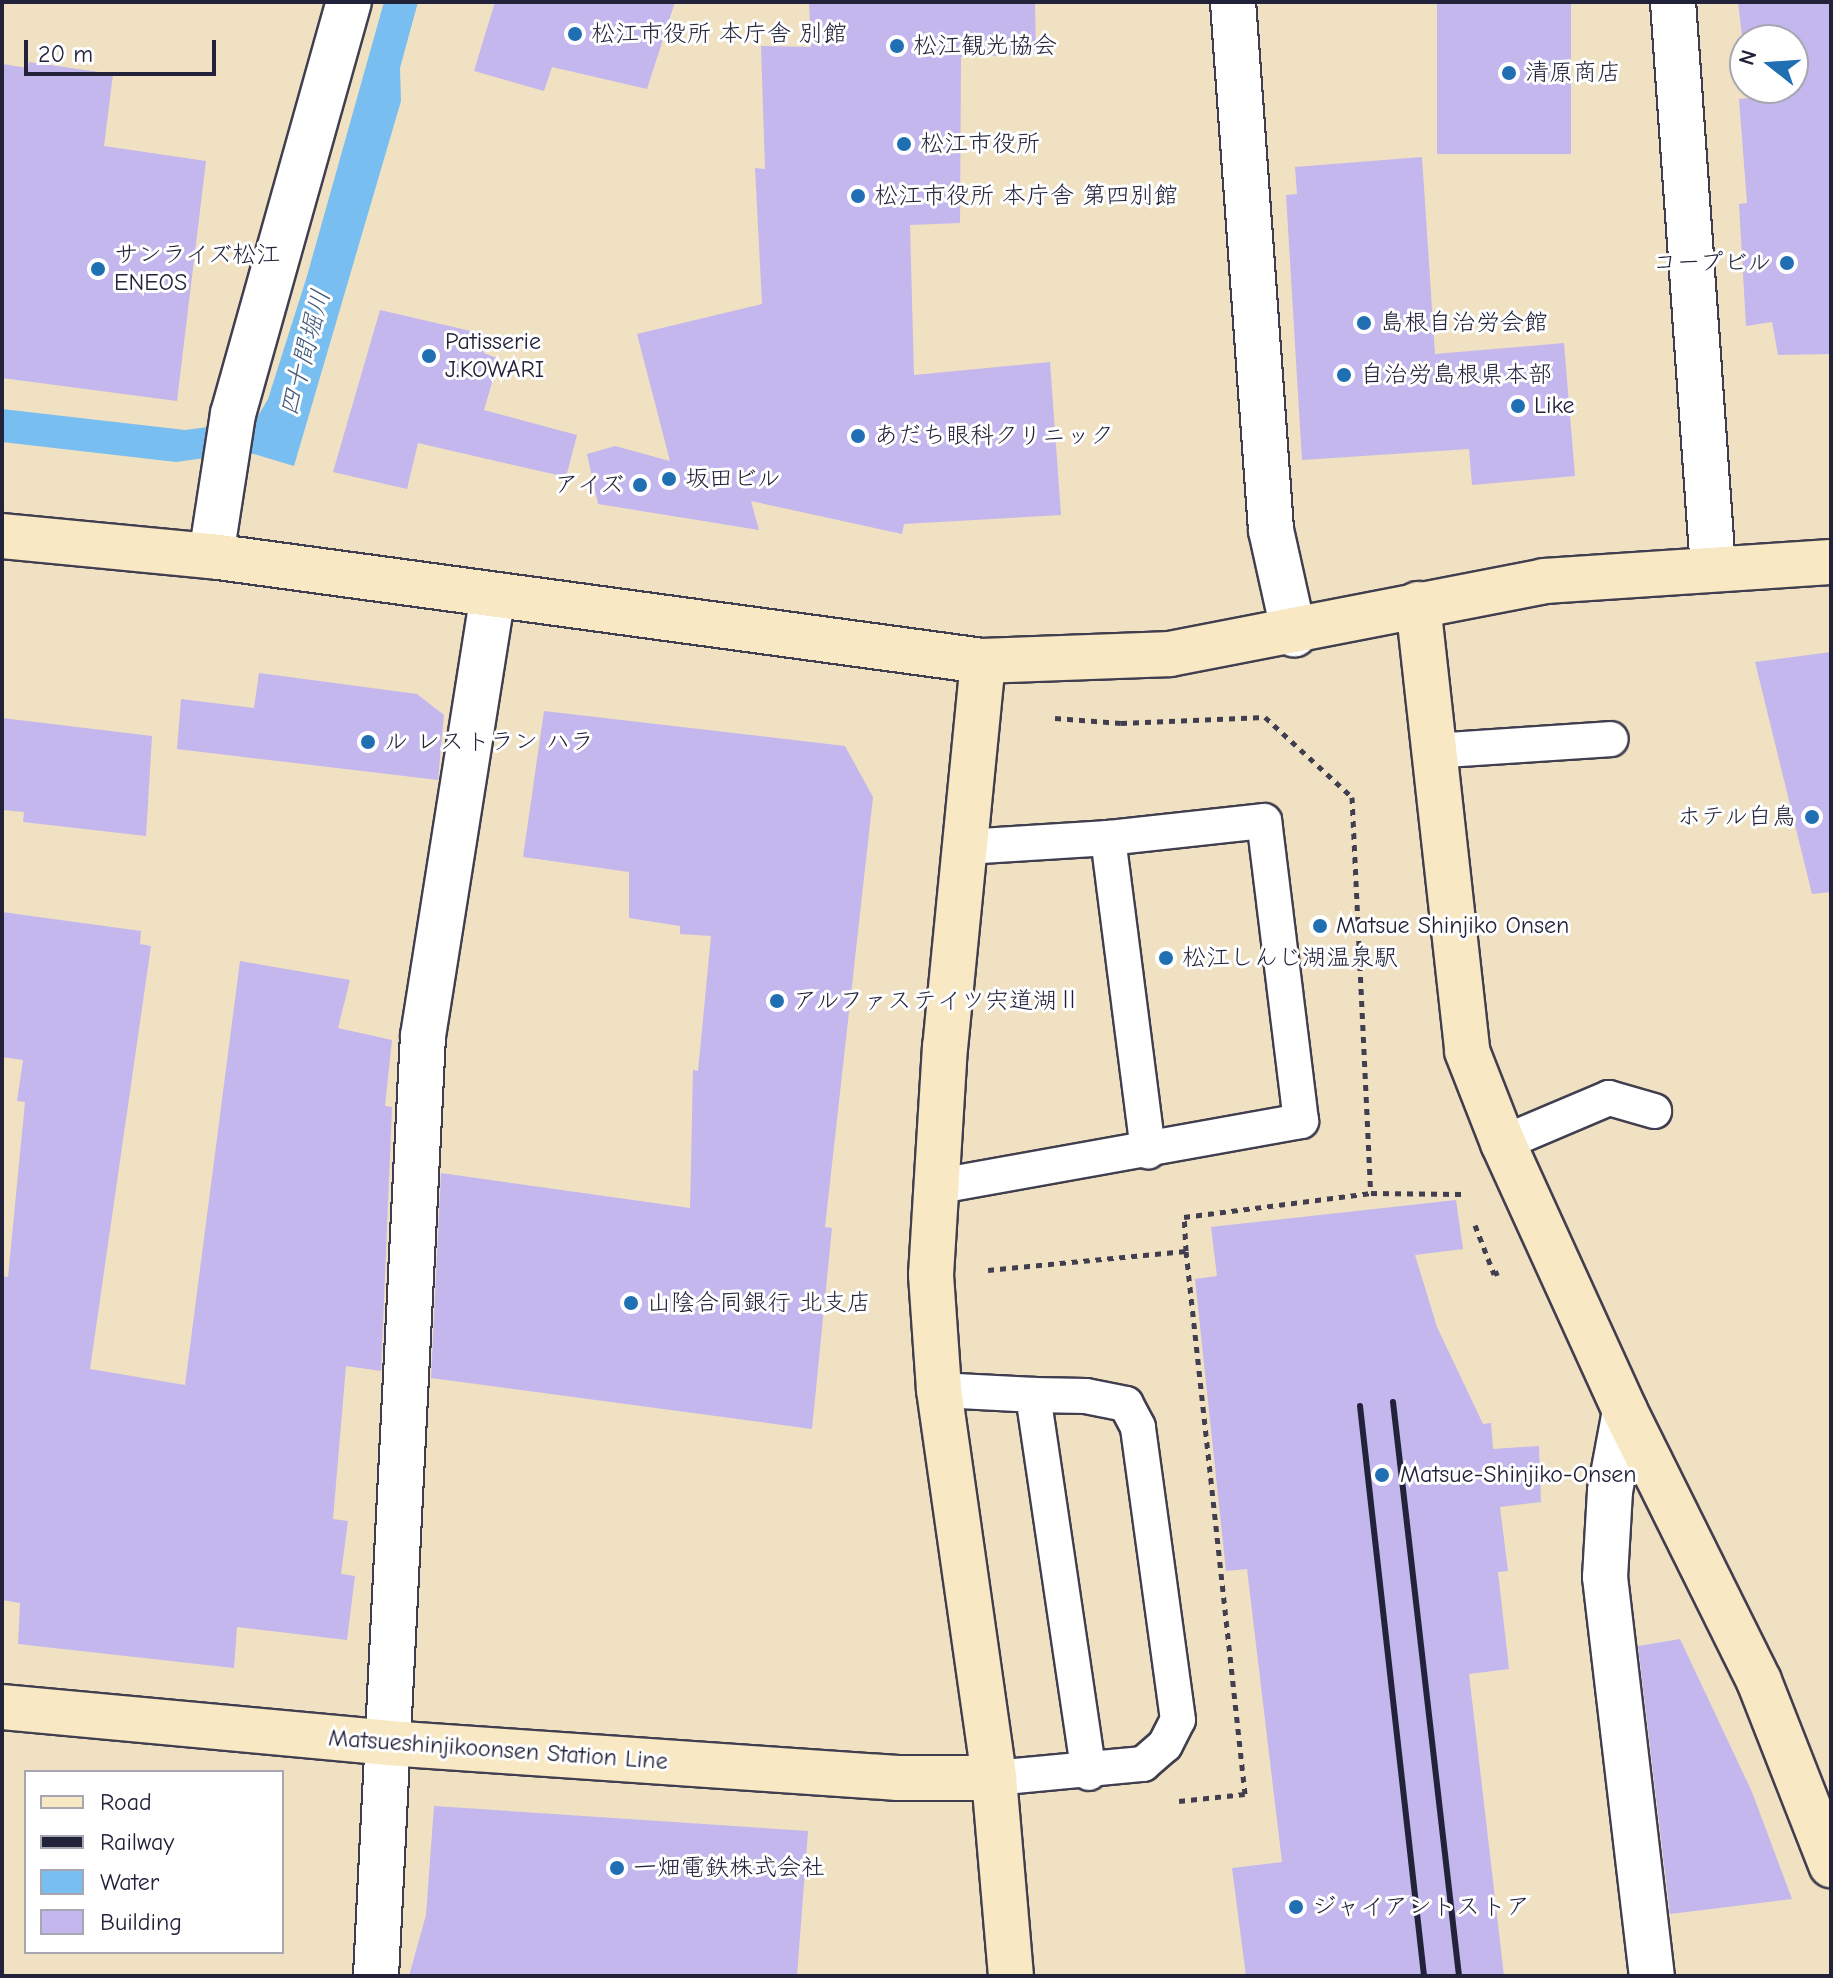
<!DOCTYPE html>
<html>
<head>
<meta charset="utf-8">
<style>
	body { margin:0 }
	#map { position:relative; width:1833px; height:1978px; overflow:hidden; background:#efe1c2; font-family:"Comic Neue","Klee One",sans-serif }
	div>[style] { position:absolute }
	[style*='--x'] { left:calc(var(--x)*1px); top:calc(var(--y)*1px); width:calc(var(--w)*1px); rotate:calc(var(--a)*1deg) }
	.water>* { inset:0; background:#79bef0 }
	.building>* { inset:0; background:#c4b7ed; transform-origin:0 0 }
	.path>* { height:5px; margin-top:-2.5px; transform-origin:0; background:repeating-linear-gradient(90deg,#413f4f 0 6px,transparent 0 12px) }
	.roads { filter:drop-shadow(2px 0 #413f4f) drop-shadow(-2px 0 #413f4f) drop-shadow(0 2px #413f4f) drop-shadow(0 -2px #413f4f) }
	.lane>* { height:34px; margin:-17px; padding:0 17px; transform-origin:17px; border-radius:17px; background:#fff }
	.street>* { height:44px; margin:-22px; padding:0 22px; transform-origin:22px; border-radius:22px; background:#fff }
	.secondary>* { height:44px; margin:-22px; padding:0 22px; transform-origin:22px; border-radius:22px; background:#f8e8c3 }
	.rail>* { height:6px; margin:-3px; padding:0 3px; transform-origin:3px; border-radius:3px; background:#22223b }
	.dots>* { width:22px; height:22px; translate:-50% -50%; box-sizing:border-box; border:4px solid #fff; border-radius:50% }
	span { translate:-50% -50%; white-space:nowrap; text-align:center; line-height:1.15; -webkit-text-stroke:6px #fff; paint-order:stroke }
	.poi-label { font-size:24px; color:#22223b }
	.left { translate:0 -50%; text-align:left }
	.right { translate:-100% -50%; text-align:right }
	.street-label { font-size:24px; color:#22223b }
	.water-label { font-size:26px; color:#40597a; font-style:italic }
	.frame { position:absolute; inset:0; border:4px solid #22223b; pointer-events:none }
	.legend { position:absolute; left:24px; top:1770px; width:260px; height:184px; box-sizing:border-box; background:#fff; border:2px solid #a7a7b1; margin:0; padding:10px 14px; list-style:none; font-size:24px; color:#22223b }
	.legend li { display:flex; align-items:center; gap:16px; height:40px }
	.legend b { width:40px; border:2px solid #a7a7b1 }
	.north { position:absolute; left:1729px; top:24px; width:80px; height:80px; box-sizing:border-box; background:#fff; border:2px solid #a7a7b1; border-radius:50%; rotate:287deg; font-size:22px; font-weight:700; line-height:32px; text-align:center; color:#22223b }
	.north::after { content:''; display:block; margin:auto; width:28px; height:36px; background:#1f6fb2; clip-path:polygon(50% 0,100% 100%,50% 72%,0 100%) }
	.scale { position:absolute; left:24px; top:40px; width:192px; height:36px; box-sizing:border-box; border:4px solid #22223b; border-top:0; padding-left:10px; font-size:24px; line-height:28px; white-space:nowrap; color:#22223b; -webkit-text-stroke:6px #fff; paint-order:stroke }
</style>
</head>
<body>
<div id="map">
	<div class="water">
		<i style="clip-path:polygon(384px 2px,418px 2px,400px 68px,401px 101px,294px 466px,247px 452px,176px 462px,2px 442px,2px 409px,185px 430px,255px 421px,268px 399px,307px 276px)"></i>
	</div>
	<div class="building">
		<i style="clip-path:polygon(495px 2px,675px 2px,647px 89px,552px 67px,544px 91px,474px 71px)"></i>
		<i style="clip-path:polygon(809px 2px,1035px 2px,1036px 54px,961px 57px,960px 223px,910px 225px,914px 375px,1050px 362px,1061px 515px,904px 524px,902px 534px,751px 501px,759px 530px,598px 504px,587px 454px,615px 446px,670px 461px,637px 334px,762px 304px,755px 168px,765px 169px,761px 46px,811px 47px)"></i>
		<i style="left:1437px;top:2px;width:134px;height:152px"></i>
		<i style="clip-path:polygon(1738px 2px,1831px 2px,1831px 354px,1778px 355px,1772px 322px,1746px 326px,1739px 204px,1747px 203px,1739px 99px,1749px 98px,1748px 88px,1793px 88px,1793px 40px,1745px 40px,1745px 62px)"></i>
		<i style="clip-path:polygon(29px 62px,113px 74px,104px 146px,206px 161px,177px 401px,2px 378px,2px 64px,28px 68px)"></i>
		<i style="clip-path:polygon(1422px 157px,1435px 354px,1564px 343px,1575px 476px,1472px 485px,1469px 449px,1302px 460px,1286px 195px,1297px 194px,1295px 167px)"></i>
		<i style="clip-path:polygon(380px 310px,488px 335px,484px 353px,499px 359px,484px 410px,577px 435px,566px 477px,418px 443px,407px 489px,333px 472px)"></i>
		<i style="clip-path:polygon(1831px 652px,1831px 892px,1812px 894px,1755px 662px)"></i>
		<i style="clip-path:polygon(259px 673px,417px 694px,444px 715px,438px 780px,177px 749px,181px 699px,254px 708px)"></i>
		<i style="clip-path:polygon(544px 711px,845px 746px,873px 797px,825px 1227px,832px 1228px,812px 1429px,431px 1378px,441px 1173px,690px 1208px,693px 1070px,698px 1071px,711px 936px,680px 934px,680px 926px,629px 918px,629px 872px,523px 857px)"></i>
		<i style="clip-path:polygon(2px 718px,152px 736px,146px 836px,23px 822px,24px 812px,2px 810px)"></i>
		<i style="clip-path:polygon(2px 912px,141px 931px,140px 944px,151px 946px,90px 1369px,185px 1385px,240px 961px,350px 980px,338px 1028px,392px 1040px,385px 1106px,392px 1107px,381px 1371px,346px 1366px,333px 1519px,348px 1521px,341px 1574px,355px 1576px,347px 1640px,237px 1627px,234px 1668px,18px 1644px,20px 1603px,2px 1600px,2px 1276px,8px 1277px,25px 1102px,17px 1101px,23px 1060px,2px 1057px)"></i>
		<i style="clip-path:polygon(1456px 1200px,1463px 1249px,1415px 1255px,1437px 1327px,1483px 1424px,1491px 1423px,1493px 1449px,1539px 1446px,1541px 1502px,1500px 1507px,1508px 1571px,1498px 1572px,1509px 1669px,1469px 1674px,1504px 1976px,1246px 1976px,1232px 1868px,1282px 1862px,1247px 1569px,1226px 1571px,1195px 1279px,1217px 1276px,1211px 1227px)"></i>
		<i style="clip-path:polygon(1680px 1639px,1752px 1792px,1792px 1899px,1670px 1914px,1638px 1646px)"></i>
		<i style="clip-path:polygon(434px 1806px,808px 1831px,797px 1976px,409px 1976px,426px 1915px)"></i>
	</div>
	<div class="path">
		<i style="--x:1055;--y:718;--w:66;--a:4.3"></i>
		<i style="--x:1121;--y:723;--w:144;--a:-2.4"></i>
		<i style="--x:1265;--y:717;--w:118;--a:42.6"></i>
		<i style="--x:1352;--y:797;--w:396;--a:87.3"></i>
		<i style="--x:1475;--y:1225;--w:53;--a:68.8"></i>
		<i style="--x:1494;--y:1274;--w:5;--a:-22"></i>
		<i style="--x:988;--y:1270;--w:199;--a:-5.5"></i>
		<i style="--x:1186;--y:1251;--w:34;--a:-93"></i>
		<i style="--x:1184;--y:1217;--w:189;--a:-7.3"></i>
		<i style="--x:1371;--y:1193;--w:91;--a:0.6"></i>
		<i style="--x:1179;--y:1801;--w:66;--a:-6.1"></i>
		<i style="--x:1245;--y:1794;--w:546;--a:-96.2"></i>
	</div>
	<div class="roads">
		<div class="lane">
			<i style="--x:1432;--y:751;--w:179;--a:-3.8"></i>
			<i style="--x:966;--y:847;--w:142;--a:-3.6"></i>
			<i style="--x:1108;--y:838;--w:316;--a:82.7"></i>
			<i style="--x:1503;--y:1143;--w:115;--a:-23"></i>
			<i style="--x:1609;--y:1098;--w:47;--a:16.1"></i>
			<i style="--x:934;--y:1187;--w:373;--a:-10.2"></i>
			<i style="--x:1301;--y:1121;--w:302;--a:-97"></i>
			<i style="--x:1264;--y:821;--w:157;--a:173.8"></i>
			<i style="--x:939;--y:1390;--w:94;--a:3"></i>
			<i style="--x:1033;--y:1395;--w:382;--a:81.6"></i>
			<i style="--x:994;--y:1778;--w:150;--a:-5.4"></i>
			<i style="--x:1143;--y:1764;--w:29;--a:-41"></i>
			<i style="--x:1165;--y:1745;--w:28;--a:-63"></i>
			<i style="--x:1178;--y:1720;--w:296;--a:-97.8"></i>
			<i style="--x:1138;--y:1427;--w:26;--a:-118"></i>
			<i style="--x:1126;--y:1404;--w:41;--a:-168.7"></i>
			<i style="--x:1086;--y:1396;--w:53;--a:-178.9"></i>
		</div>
		<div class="street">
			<i style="--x:1233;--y:2;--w:529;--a:85.88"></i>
			<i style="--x:1271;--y:530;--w:107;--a:77.5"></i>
			<i style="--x:1673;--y:2;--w:567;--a:85.96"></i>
			<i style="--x:211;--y:556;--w:144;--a:-81.2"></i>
			<i style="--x:233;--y:414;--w:428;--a:-74.3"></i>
			<i style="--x:1625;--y:1411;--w:81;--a:100.6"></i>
			<i style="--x:1610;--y:1491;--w:86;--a:93.3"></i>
			<i style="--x:1605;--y:1577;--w:402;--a:83.3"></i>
			<i style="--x:376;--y:1976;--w:941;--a:-87.14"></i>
			<i style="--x:423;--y:1036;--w:446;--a:-81"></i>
		</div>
		<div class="secondary">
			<i style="--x:2;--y:536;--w:210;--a:5.5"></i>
			<i style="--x:211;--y:556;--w:779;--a:7.75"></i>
			<i style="--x:983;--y:661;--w:187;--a:-2.1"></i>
			<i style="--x:1170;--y:654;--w:381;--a:-11"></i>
			<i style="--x:1544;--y:581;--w:288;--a:-3.8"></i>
			<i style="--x:1418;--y:604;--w:450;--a:83.7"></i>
			<i style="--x:1467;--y:1051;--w:99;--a:68.6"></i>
			<i style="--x:1503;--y:1143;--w:294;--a:65.5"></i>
			<i style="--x:1625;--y:1411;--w:301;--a:63.6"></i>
			<i style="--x:1759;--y:1681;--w:198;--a:68.6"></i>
			<i style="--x:983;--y:661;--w:387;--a:95.6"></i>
			<i style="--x:945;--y:1046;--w:229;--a:93.5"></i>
			<i style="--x:931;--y:1275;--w:115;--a:86"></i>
			<i style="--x:939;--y:1390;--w:392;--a:81.9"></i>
			<i style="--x:994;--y:1778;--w:199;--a:85.1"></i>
			<i style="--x:2;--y:1707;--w:387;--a:5.3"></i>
			<i style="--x:387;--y:1743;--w:512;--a:3.92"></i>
			<i style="--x:898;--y:1778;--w:96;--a:0"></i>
		</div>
	</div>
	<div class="rail">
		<i style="--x:1393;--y:1402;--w:578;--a:83.44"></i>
		<i style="--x:1360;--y:1406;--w:574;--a:83.59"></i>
	</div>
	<div class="dots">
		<i style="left:575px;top:34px;background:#1f6fb2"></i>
		<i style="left:897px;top:46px;background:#1f6fb2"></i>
		<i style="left:1509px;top:73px;background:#1f6fb2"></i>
		<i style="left:904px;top:144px;background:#1f6fb2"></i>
		<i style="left:858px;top:196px;background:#1f6fb2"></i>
		<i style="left:1787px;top:263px;background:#1f6fb2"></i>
		<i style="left:98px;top:269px;background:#1f6fb2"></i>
		<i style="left:1364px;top:323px;background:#1f6fb2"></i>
		<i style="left:429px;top:356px;background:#1f6fb2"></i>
		<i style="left:1344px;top:375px;background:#1f6fb2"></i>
		<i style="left:1518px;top:406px;background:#1f6fb2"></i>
		<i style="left:858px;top:436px;background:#1f6fb2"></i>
		<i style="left:669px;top:479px;background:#1f6fb2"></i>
		<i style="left:640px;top:485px;background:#1f6fb2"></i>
		<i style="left:368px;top:742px;background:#1f6fb2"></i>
		<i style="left:1812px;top:817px;background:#1f6fb2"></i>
		<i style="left:1320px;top:926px;background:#1f6fb2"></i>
		<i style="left:1166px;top:958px;background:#1f6fb2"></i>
		<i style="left:777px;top:1001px;background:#1f6fb2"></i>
		<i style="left:631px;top:1303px;background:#1f6fb2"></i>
		<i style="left:1382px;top:1475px;background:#1f6fb2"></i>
		<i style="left:617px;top:1868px;background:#1f6fb2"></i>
		<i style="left:1296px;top:1907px;background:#1f6fb2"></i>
	</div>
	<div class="poi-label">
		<span class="left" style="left:591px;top:34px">松江市役所 本庁舎 別館</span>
		<span class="left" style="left:913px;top:46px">松江観光協会</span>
		<span class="left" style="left:1525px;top:73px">清原商店</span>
		<span class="left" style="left:920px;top:144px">松江市役所</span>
		<span class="left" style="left:874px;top:196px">松江市役所 本庁舎 第四別館</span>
		<span class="left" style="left:114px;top:269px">サンライズ松江<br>ENEOS</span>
		<span class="right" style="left:1771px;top:263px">コープビル</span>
		<span class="left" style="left:1380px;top:323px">島根自治労会館</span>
		<span class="left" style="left:445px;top:356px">Patisserie<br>J.KOWARI</span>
		<span class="left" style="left:1360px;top:375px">自治労島根県本部</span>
		<span class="left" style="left:1534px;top:406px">Like</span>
		<span class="left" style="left:874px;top:436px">あだち眼科クリニック</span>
		<span class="left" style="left:685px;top:479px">坂田ビル</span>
		<span class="right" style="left:624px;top:485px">アイズ</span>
		<span class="left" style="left:384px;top:742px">ル レストラン ハラ</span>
		<span class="right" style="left:1796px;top:817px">ホテル白鳥</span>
		<span class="left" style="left:1336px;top:926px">Matsue Shinjiko Onsen</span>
		<span class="left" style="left:1182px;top:958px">松江しんじ湖温泉駅</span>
		<span class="left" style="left:793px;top:1001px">アルファステイツ宍道湖Ⅱ</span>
		<span class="left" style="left:647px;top:1303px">山陰合同銀行 北支店</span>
		<span class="left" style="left:1400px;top:1475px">Matsue-Shinjiko-Onsen</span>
		<span class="left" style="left:633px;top:1868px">一畑電鉄株式会社</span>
		<span class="left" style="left:1312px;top:1907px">ジャイアントストア</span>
	</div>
	<div class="street-label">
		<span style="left:498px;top:1750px;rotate:4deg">Matsueshinjikoonsen Station Line</span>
	</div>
	<div class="water-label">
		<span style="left:306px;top:353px;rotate:-75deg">四十間堀川</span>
	</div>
	<div class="frame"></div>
	<ul class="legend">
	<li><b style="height:10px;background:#f8e8c3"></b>Road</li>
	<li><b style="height:10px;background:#22223b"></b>Railway</li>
	<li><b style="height:22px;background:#79bef0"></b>Water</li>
	<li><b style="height:22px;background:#c4b7ed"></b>Building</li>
	</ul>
	<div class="north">N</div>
	<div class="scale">20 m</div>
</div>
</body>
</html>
